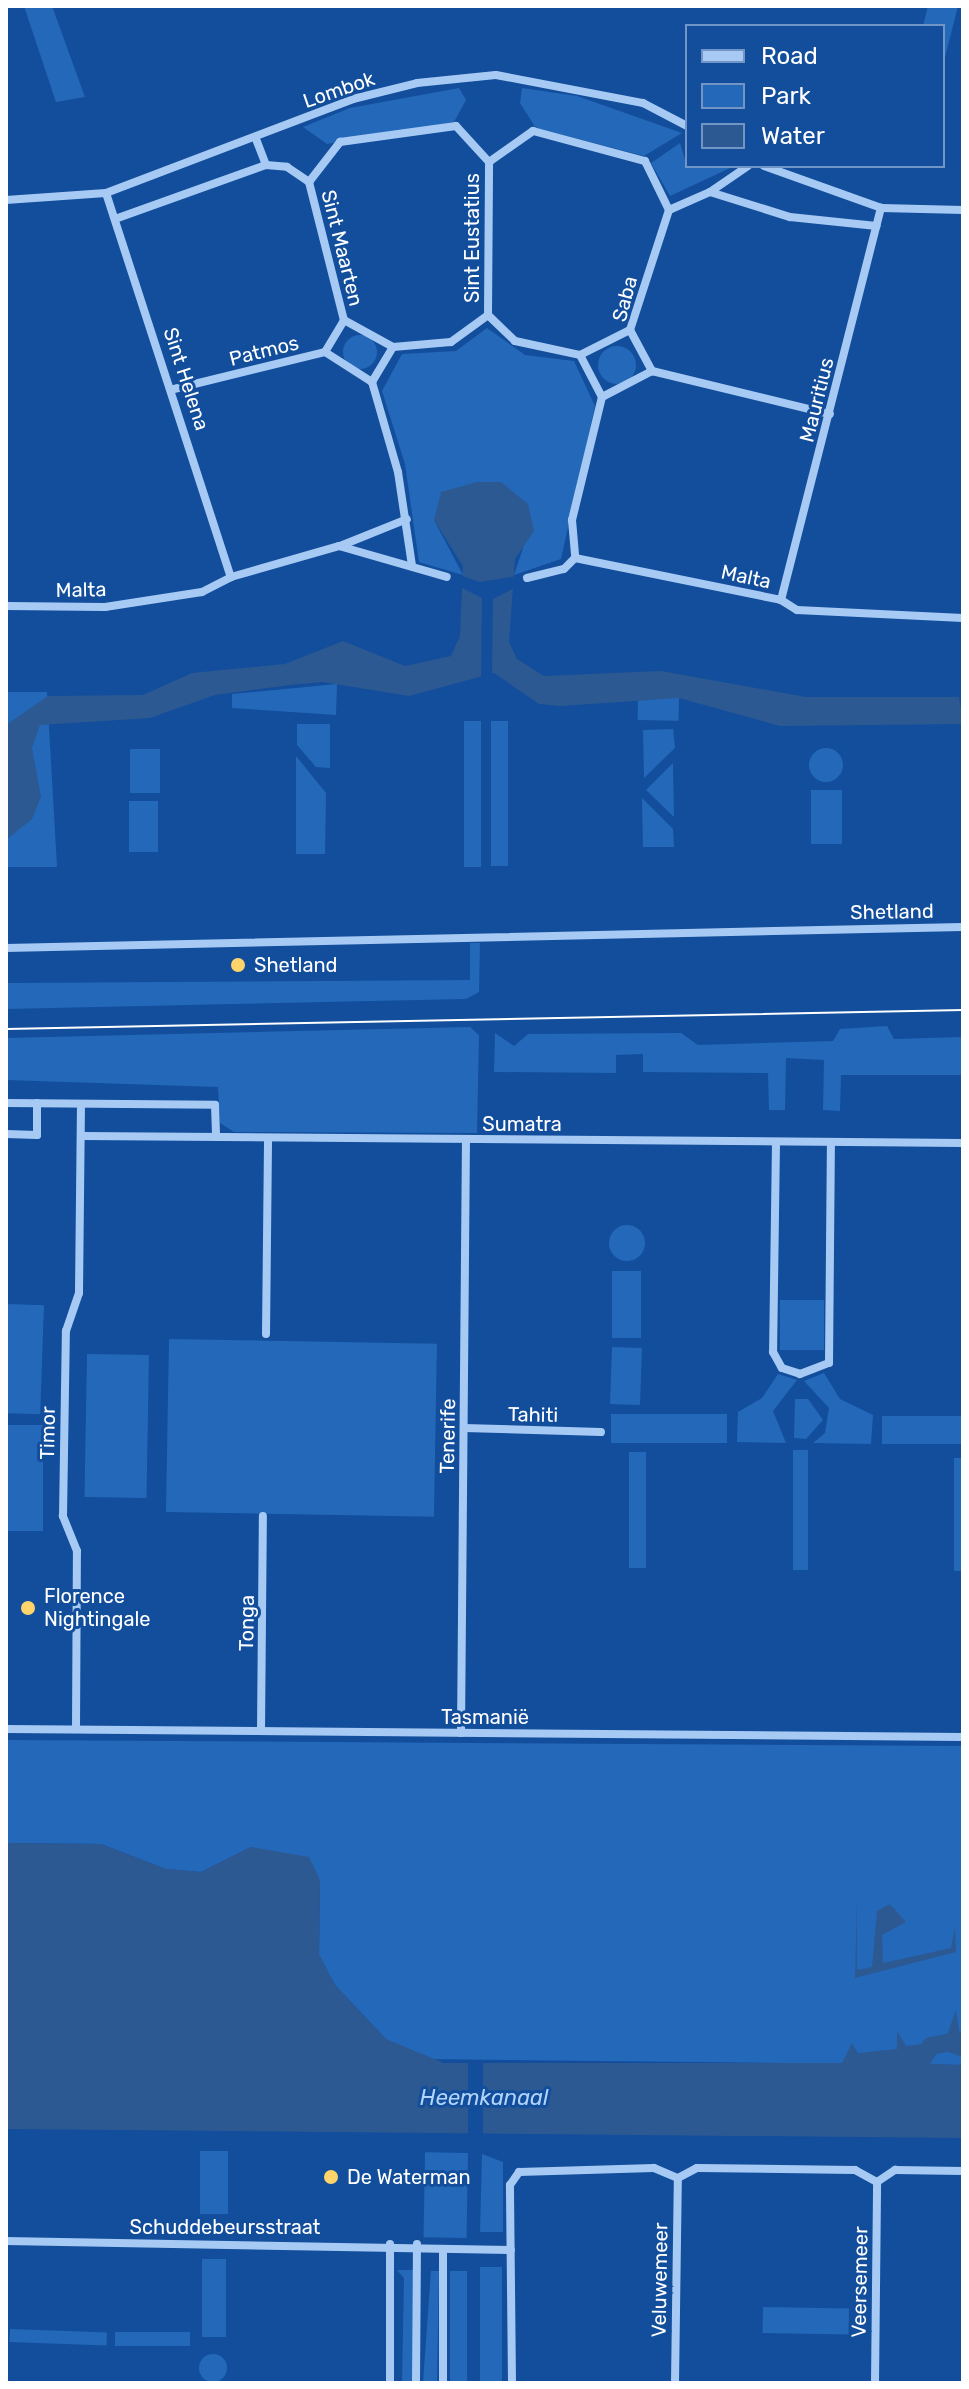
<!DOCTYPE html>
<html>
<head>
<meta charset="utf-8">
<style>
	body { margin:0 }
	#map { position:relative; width:969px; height:2389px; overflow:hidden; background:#124e9c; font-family:Rubik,sans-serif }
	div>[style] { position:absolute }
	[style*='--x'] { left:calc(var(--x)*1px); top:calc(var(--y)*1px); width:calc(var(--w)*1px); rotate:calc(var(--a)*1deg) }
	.green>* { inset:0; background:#2468ba; transform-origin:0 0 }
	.round { border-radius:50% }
	.water>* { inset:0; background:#2d5992 }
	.pier>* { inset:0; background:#124e9c; transform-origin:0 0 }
	.canal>* { height:18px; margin:-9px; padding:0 9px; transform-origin:9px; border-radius:9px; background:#2d5992 }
	.street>* { height:8px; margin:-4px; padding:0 4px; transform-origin:4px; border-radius:4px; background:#a7caf4 }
	.tram>* { height:2px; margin:-1px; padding:0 1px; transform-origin:1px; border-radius:1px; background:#fff }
	.dots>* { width:22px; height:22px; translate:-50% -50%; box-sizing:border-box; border:4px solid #124e9c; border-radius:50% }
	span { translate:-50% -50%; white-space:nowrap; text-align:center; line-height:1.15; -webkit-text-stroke:6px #124e9c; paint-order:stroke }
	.street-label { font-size:20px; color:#fff }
	.poi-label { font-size:20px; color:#fff }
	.left { translate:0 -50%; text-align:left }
	.water-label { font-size:22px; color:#b3d4fb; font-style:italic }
	.frame { position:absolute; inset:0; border:8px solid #fff; pointer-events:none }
	.legend { position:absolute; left:685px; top:24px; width:260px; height:144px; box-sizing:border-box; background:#124e9c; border:2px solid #7195c4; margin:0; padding:10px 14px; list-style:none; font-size:24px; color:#fff }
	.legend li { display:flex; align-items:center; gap:16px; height:40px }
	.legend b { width:40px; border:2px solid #7195c4 }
</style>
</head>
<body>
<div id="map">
	<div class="green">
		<i style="clip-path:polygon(24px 6px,52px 6px,85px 97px,56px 102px)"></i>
		<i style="clip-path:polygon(928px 6px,958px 6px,943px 65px,943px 26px,923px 26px)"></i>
		<i style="clip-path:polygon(459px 88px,466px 100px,454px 122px,327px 144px,303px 127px,350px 108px)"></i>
		<i style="clip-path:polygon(522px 88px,577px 96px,682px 133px,644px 156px,536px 128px,520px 103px)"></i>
		<i style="clip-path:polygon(680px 143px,687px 166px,730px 168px,670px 196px,651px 163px)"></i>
		<i style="clip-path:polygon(487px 328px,525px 355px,574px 361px,595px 406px,561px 559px,514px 575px,523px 548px,434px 520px,463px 575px,419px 562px,405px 464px,382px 391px,402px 354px,456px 351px)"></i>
		<i class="round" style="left:343px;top:335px;width:34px;height:34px"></i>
		<i class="round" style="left:598px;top:346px;width:38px;height:38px"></i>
		<i style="clip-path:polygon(337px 684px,336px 715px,232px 708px,232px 694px)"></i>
		<i style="clip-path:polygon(6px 692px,47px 692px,57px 867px,7px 867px)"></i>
		<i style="left:638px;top:697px;width:41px;height:23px;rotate:1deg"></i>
		<i style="left:464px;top:721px;width:17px;height:146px"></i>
		<i style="left:491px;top:721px;width:17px;height:145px"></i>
		<i style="clip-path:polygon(297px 724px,330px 724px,330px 768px,316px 767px,297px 745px)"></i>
		<i style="clip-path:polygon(673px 729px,675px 748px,644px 778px,643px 730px)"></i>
		<i class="round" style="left:809px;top:748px;width:34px;height:34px"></i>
		<i style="left:130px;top:749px;width:30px;height:44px"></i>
		<i style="clip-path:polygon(296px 756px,326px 793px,325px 854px,296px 854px)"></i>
		<i style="clip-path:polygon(673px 763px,674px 817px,646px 790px)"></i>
		<i style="left:811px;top:790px;width:31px;height:54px"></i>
		<i style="clip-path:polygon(642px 798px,673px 829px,674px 847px,643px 847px)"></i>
		<i style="left:129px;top:801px;width:29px;height:51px"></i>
		<i style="clip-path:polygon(470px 943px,480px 943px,479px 992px,466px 999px,6px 1009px,6px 983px,470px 980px)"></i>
		<i style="clip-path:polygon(887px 1026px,894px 1039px,963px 1037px,963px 1075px,841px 1075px,840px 1111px,823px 1110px,824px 1060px,786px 1058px,785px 1110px,769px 1110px,768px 1073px,643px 1072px,643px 1054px,616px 1055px,616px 1073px,494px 1072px,495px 1033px,514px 1046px,528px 1034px,681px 1033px,698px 1045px,833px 1041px,840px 1029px)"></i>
		<i style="clip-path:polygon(470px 1027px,479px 1035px,477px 1133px,234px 1132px,220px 1123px,218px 1087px,6px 1080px,6px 1038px)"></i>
		<i class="round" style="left:609px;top:1225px;width:36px;height:36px"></i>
		<i style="left:612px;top:1271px;width:29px;height:67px"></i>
		<i style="left:780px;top:1300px;width:44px;height:50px"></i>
		<i style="left:6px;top:1304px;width:38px;height:109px;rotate:2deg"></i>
		<i style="left:169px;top:1339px;width:268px;height:173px;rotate:1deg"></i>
		<i style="left:612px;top:1347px;width:30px;height:57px;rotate:2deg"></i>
		<i style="left:87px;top:1354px;width:62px;height:143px;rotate:1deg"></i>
		<i style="clip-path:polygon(824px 1373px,840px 1399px,873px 1415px,871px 1444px,813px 1443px,825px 1433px,829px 1408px,804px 1381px)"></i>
		<i style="clip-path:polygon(778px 1374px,797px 1380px,773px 1411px,786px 1443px,737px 1442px,738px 1412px,762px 1398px)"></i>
		<i style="clip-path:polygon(795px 1399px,808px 1399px,823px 1420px,806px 1439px,794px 1438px)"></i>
		<i style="left:611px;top:1414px;width:116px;height:29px"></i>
		<i style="left:882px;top:1416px;width:81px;height:28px"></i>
		<i style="left:6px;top:1425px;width:37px;height:106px"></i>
		<i style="left:793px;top:1450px;width:15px;height:120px"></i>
		<i style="left:629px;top:1452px;width:17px;height:116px"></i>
		<i style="left:954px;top:1458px;width:9px;height:113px"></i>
		<i style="clip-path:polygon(6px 1740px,963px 1746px,963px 2065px,424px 2059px,386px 2039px,335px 1985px,319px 1955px,320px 1880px,251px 1847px,201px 1872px,166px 1869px,101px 1844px,6px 1843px)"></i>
		<i style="left:200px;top:2151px;width:28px;height:63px"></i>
		<i style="left:468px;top:2153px;width:85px;height:43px;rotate:91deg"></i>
		<i style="clip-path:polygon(482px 2154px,503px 2162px,503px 2232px,480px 2232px)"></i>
		<i style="left:226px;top:2259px;width:78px;height:24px;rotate:90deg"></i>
		<i style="left:480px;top:2267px;width:22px;height:116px"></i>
		<i style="clip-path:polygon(397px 2270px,413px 2270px,412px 2383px,402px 2383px,404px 2278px)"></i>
		<i style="clip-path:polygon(431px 2271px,439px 2271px,437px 2383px,423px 2383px)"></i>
		<i style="left:450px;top:2271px;width:17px;height:112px"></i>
		<i style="left:763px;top:2307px;width:86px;height:26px;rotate:1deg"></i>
		<i style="left:10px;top:2329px;width:97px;height:13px;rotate:2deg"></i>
		<i style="left:115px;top:2332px;width:75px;height:14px"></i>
		<i class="round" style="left:199px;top:2354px;width:28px;height:28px"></i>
	</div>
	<div class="water">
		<i style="clip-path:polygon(477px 482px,501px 482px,528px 504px,534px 531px,515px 559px,509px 642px,517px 659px,544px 676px,661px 671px,806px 697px,959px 697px,963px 724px,780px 726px,679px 698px,560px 706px,539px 704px,494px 673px,409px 696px,323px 682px,290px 685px,215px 695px,150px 718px,40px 725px,32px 748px,41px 797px,32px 819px,6px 840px,6px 725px,48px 696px,143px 695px,192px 673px,285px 664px,343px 641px,405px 666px,451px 656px,460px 636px,463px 566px,434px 520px,441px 492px)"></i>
		<i style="clip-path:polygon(6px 1843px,101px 1844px,166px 1869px,201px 1872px,251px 1847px,309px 1857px,320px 1880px,319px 1954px,335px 1985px,386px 2039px,444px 2063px,842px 2063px,852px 2043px,858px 2053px,897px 2049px,897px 2031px,906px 2046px,945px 2041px,956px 2010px,963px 2057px,942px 2050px,912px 2063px,963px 2065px,963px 2138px,6px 2129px)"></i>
		<i style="clip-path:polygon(857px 1897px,857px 1970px,872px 1967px,877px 1911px,890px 1904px,906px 1922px,882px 1935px,883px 1963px,951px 1948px,955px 1927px,956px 1952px,855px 1978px)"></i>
	</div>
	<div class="pier">
		<i style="clip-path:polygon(459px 575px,480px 582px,518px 576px,516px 587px,493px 599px,492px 677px,481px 678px,482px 598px,460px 587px)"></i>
		<i style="left:468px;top:2060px;width:15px;height:75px"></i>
	</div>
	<div class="canal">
		<i style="--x:919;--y:2064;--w:22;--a:-56"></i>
		<i style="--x:931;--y:2046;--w:33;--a:-11"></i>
	</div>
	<div class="street">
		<i style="--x:256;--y:139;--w:28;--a:69"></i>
		<i style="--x:764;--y:166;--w:124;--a:19.7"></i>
		<i style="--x:881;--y:208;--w:82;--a:1.4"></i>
		<i style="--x:309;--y:182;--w:142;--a:75.8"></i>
		<i style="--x:344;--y:320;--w:56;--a:28.9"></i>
		<i style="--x:393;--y:347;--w:41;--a:121"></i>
		<i style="--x:372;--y:382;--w:94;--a:73.9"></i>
		<i style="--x:398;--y:472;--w:95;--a:81.5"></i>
		<i style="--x:710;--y:192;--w:46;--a:-34.4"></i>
		<i style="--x:106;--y:193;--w:404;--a:72"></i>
		<i style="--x:6;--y:200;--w:100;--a:-4"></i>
		<i style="--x:106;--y:193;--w:264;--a:-20.8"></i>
		<i style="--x:353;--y:99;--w:66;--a:-14"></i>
		<i style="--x:417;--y:83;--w:79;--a:-5.8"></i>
		<i style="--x:496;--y:75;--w:150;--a:10.8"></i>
		<i style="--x:643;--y:103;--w:50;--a:27.6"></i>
		<i style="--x:669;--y:210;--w:45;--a:-23.7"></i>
		<i style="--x:710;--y:192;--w:84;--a:17.4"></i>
		<i style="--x:790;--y:217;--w:87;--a:5.9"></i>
		<i style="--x:115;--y:219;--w:160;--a:-19.7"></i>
		<i style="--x:266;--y:165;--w:21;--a:5"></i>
		<i style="--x:287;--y:167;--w:27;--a:34"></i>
		<i style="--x:309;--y:182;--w:51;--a:-52.2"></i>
		<i style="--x:340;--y:142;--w:117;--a:-7.9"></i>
		<i style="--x:456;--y:126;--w:49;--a:47.5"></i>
		<i style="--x:489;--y:162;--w:54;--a:-35.2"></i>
		<i style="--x:533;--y:131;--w:116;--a:15"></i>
		<i style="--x:645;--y:161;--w:55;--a:63.9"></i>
		<i style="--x:669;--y:210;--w:126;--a:108"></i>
		<i style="--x:630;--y:330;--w:47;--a:61.8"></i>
		<i style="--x:652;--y:371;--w:56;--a:152.5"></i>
		<i style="--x:602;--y:397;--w:127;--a:103.7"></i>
		<i style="--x:572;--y:520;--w:38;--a:85"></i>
		<i style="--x:488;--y:315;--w:153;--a:-89.6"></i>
		<i style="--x:393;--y:347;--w:58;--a:-4.9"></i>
		<i style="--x:451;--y:342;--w:46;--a:-36.1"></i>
		<i style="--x:488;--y:315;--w:37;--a:44"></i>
		<i style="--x:515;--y:341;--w:66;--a:12.2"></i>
		<i style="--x:580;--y:355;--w:56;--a:-26.6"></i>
		<i style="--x:325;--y:352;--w:56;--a:32.6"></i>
		<i style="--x:580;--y:355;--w:47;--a:62.4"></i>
		<i style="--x:652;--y:371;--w:183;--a:13.6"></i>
		<i style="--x:174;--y:389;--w:155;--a:-13.8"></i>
		<i style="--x:325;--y:352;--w:37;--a:-59"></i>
		<i style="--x:340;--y:546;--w:72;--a:-21.9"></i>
		<i style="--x:527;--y:578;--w:38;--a:-14"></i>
		<i style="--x:564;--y:569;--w:16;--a:-45"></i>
		<i style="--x:575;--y:558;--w:210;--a:11.5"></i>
		<i style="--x:781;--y:600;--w:19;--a:32"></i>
		<i style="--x:797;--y:610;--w:166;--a:2.8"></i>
		<i style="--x:781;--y:600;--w:405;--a:-75.7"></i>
		<i style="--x:6;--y:606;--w:99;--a:0.6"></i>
		<i style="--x:105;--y:607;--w:98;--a:-8.8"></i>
		<i style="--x:202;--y:592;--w:33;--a:-27"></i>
		<i style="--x:231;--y:577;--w:112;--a:-16"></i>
		<i style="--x:339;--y:546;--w:112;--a:16"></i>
		<i style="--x:6;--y:948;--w:957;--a:-1.26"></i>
		<i style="--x:6;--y:1103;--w:209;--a:0.5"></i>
		<i style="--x:215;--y:1105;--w:32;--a:88"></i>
		<i style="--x:6;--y:1134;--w:31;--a:2"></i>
		<i style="--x:37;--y:1135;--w:32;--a:-90"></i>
		<i style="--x:81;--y:1136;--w:882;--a:0.45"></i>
		<i style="--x:776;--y:1142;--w:210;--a:90.8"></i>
		<i style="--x:773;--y:1352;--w:18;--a:61"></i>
		<i style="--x:782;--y:1368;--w:19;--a:18"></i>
		<i style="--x:800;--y:1374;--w:31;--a:-21"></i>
		<i style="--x:829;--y:1363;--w:221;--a:-89.5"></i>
		<i style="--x:266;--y:1334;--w:196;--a:-89.4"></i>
		<i style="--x:464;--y:1428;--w:137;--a:1.7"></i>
		<i style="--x:6;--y:1729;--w:957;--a:0.48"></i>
		<i style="--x:76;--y:1729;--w:178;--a:-89.7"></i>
		<i style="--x:77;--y:1551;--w:38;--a:-112"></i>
		<i style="--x:63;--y:1516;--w:185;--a:-89.1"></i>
		<i style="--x:66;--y:1331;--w:40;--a:-71.1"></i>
		<i style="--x:79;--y:1293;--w:189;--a:-89.4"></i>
		<i style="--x:261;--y:1731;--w:215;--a:-89.5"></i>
		<i style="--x:461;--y:1733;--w:594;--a:-89.52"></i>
		<i style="--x:6;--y:2241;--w:505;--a:1.02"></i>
		<i style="--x:390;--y:2383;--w:139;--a:-90"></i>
		<i style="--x:416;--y:2383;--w:139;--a:-89.6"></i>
		<i style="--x:443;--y:2383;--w:134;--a:-90"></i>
		<i style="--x:512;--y:2383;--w:198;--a:-90.6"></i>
		<i style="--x:510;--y:2185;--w:16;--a:-55"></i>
		<i style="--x:519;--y:2172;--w:135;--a:-1.7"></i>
		<i style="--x:654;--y:2168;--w:26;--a:23"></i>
		<i style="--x:678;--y:2178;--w:21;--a:-28"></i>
		<i style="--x:697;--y:2168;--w:158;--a:0.7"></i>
		<i style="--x:855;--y:2170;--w:25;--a:29"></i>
		<i style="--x:877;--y:2182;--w:22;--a:-34"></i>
		<i style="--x:895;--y:2170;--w:68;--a:0.8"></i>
		<i style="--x:675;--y:2383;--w:205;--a:-89.2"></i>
		<i style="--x:875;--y:2383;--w:201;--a:-89.4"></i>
	</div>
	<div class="tram">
		<i style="--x:6;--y:1029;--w:957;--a:-1.14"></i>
	</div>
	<div class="dots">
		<i style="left:238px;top:965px;background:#ffd46a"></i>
		<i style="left:28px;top:1608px;background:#ffd46a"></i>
		<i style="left:331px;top:2177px;background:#ffd46a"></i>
	</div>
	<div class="street-label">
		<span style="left:339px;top:90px;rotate:-19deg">Lombok</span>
		<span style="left:472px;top:238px;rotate:-90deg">Sint Eustatius</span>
		<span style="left:342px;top:248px;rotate:76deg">Sint Maarten</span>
		<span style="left:625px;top:299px;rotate:-75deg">Saba</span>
		<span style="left:264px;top:351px;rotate:-14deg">Patmos</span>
		<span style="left:186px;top:379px;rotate:72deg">Sint Helena</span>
		<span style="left:817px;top:400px;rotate:-76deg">Mauritius</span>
		<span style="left:746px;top:577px;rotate:12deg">Malta</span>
		<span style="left:81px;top:590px;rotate:-1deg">Malta</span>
		<span style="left:892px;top:912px;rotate:-1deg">Shetland</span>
		<span style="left:522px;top:1124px">Sumatra</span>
		<span style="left:533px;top:1415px;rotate:1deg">Tahiti</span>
		<span style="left:48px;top:1433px;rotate:-89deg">Timor</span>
		<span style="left:448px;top:1436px;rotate:-89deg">Tenerife</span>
		<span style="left:247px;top:1623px;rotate:-89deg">Tonga</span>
		<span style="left:485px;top:1717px">Tasmanië</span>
		<span style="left:225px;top:2227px">Schuddebeursstraat</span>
		<span style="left:660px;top:2280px;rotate:-89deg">Veluwemeer</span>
		<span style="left:860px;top:2282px;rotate:-89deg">Veersemeer</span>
	</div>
	<div class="poi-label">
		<span class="left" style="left:254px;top:965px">Shetland</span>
		<span class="left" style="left:44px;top:1608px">Florence<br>Nightingale</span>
		<span class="left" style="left:347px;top:2177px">De Waterman</span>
	</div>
	<div class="water-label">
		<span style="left:484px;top:2098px">Heemkanaal</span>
	</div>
	<div class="frame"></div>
	<ul class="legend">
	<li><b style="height:10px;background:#a7caf4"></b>Road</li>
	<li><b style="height:22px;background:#2468ba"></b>Park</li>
	<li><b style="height:22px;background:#2d5992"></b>Water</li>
	</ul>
</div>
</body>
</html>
